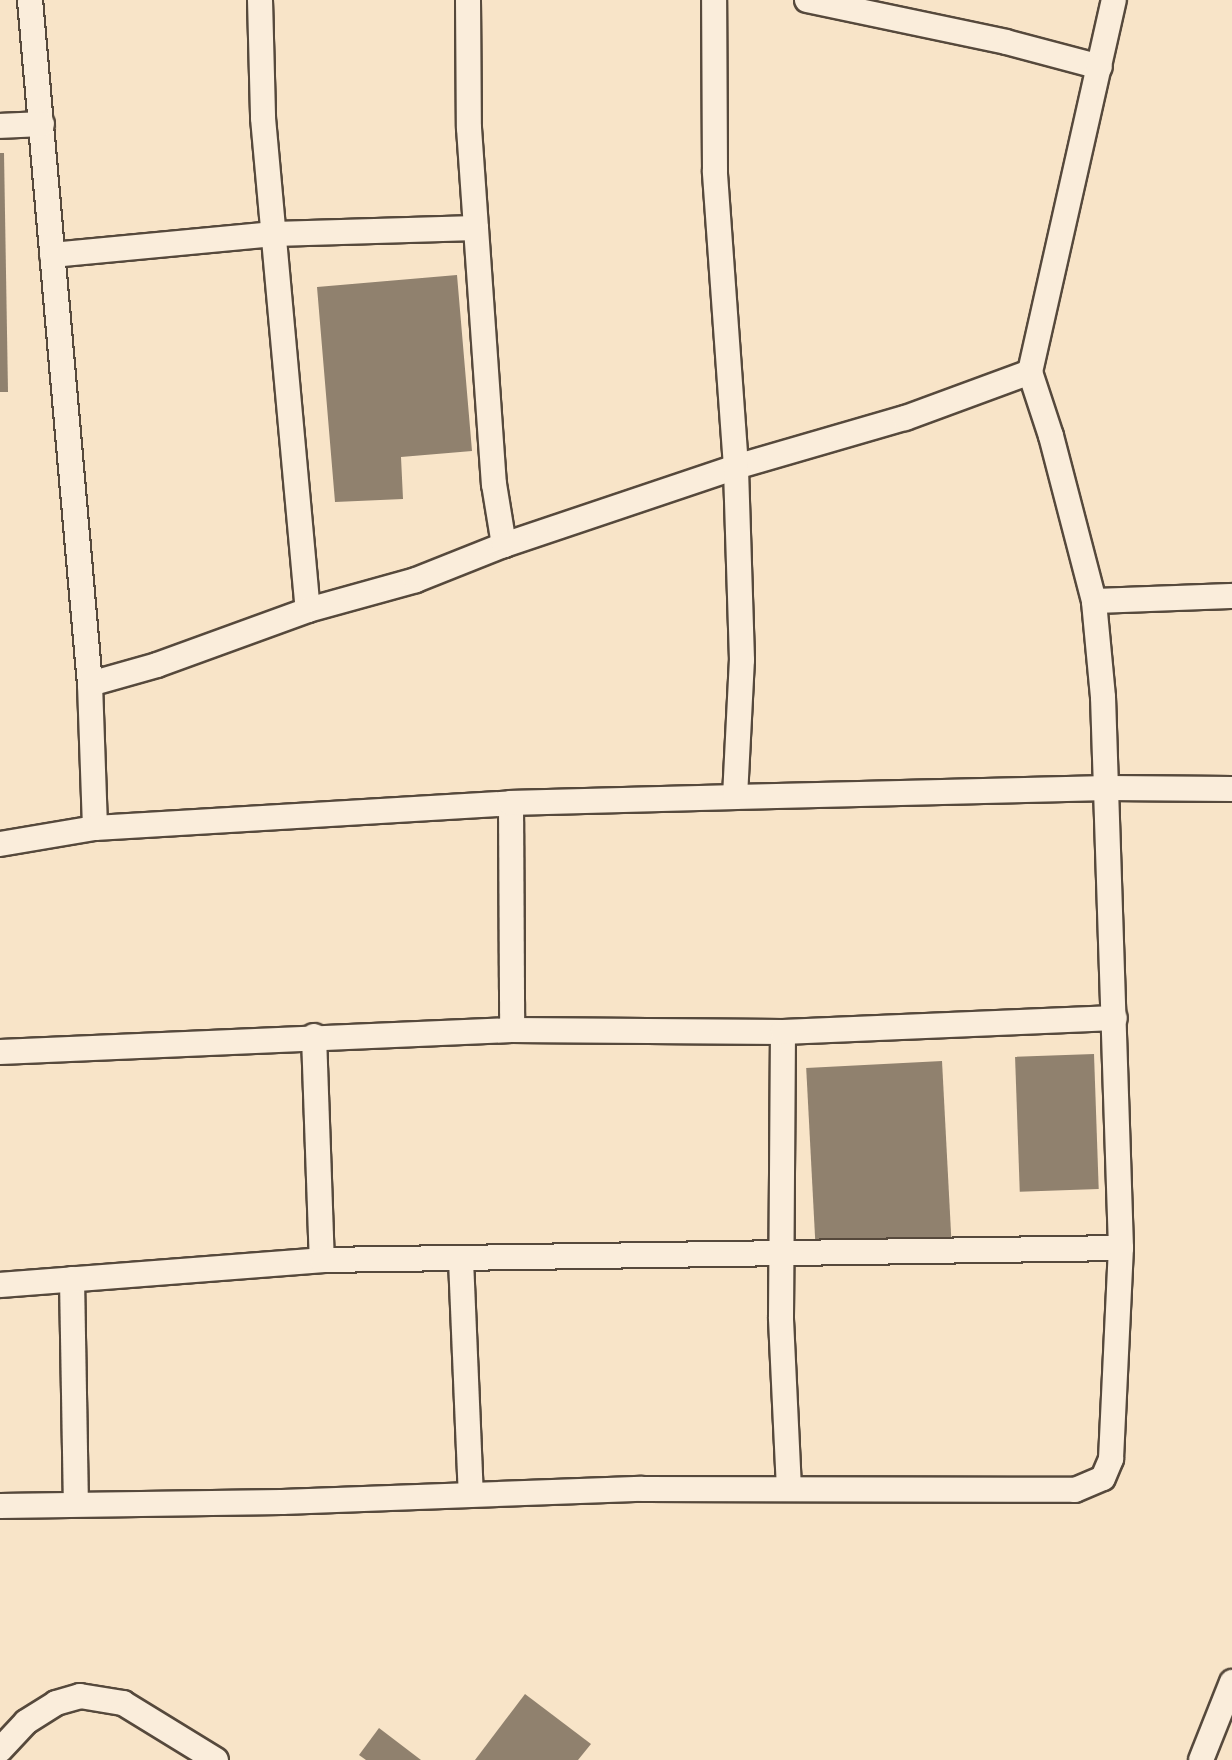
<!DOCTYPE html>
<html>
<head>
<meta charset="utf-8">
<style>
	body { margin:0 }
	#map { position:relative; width:1232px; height:1760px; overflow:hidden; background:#f8e4c8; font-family:"Old Standard TT",serif }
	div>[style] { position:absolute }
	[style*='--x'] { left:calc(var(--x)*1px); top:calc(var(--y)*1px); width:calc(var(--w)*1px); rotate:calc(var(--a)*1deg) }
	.building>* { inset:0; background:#90816e; transform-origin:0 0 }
	.roads { filter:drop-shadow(2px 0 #56493c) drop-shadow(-2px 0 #56493c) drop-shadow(0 2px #56493c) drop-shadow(0 -2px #56493c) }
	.street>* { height:24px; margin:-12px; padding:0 12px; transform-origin:12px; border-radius:12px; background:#faeddb }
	span { translate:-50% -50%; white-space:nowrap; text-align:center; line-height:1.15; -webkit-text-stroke:4.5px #faeddb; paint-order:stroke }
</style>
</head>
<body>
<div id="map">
	<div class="building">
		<i style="clip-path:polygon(0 153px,4px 153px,8px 392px,0 392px)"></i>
		<i style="clip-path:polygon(457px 275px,472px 451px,401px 457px,403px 499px,335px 502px,317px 287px)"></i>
		<i style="left:1094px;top:1054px;width:135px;height:79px;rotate:88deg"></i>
		<i style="left:942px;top:1061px;width:178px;height:136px;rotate:87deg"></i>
		<i style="clip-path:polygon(525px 1694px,591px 1744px,578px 1760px,475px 1760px)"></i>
		<i style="clip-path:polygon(379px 1728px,421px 1760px,366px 1760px,359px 1755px)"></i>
	</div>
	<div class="roads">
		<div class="street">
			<i style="--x:30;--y:0;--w:687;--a:84.99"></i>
			<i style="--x:90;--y:684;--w:144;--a:88"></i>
			<i style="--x:260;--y:0;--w:118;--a:88.5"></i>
			<i style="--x:263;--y:118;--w:494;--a:84.8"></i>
			<i style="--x:468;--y:0;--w:128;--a:89.6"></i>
			<i style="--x:469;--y:128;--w:100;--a:86"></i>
			<i style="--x:807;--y:0;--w:203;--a:11.9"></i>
			<i style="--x:1006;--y:42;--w:97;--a:14.9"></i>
			<i style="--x:0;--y:126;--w:42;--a:-2.7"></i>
			<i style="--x:52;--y:255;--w:223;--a:-5.4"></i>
			<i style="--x:274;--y:234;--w:202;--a:-1.7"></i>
			<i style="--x:476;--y:228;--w:257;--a:86"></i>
			<i style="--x:494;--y:484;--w:62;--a:80.7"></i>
			<i style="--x:1094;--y:601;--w:138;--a:-2.1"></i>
			<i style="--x:90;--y:684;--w:70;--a:-15.8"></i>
			<i style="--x:157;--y:665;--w:161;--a:-20"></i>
			<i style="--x:308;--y:610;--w:112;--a:-15.5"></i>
			<i style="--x:416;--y:580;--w:95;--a:-21.7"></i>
			<i style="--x:504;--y:545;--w:245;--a:-18.6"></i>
			<i style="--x:736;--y:467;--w:176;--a:-16.2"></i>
			<i style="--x:905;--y:418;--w:133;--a:-20.2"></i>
			<i style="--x:1030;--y:372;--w:381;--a:-77.3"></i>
			<i style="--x:735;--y:797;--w:373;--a:-1.4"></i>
			<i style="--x:1108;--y:788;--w:124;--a:0.5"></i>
			<i style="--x:511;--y:803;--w:227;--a:89.7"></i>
			<i style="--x:0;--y:844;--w:96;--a:-9.6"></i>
			<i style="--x:95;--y:828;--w:417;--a:-3.4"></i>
			<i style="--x:511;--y:803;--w:224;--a:-1.5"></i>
			<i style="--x:735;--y:797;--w:137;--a:-87.1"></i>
			<i style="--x:742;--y:660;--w:193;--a:-91.8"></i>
			<i style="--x:736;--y:467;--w:297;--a:-94.1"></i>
			<i style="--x:715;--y:171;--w:171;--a:-90.3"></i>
			<i style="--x:314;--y:1036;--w:224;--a:88"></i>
			<i style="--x:0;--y:1052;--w:512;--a:-2.46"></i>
			<i style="--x:512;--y:1030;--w:271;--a:0.4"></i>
			<i style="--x:461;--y:1260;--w:234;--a:87.6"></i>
			<i style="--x:72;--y:1279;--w:224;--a:89"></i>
			<i style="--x:0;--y:1285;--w:323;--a:-4.4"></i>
			<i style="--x:322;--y:1260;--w:799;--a:-0.86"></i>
			<i style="--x:789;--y:1489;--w:172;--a:-92.7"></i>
			<i style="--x:781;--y:1317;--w:285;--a:-89.6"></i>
			<i style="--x:783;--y:1032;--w:332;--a:-2.4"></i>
			<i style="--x:0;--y:1506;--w:282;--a:-0.8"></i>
			<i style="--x:282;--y:1502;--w:360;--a:-2.1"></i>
			<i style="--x:642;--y:1489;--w:433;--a:0.1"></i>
			<i style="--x:1075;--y:1490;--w:30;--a:-23"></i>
			<i style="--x:1103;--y:1478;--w:21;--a:-67"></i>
			<i style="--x:1111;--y:1459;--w:211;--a:-87.3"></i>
			<i style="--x:1121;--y:1248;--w:551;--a:-91.87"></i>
			<i style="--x:1103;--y:697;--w:96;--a:-95.4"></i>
			<i style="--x:1094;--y:601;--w:171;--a:-104.6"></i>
			<i style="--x:1051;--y:436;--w:67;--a:-108.2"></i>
			<i style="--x:0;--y:1750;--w:38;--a:-47"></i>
			<i style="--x:26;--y:1722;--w:36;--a:-32"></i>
			<i style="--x:56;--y:1703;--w:25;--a:-16"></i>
			<i style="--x:80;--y:1696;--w:44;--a:9.2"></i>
			<i style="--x:123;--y:1703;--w:109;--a:31.5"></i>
			<i style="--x:1201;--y:1760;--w:84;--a:-68.3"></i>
		</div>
	</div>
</div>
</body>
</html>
